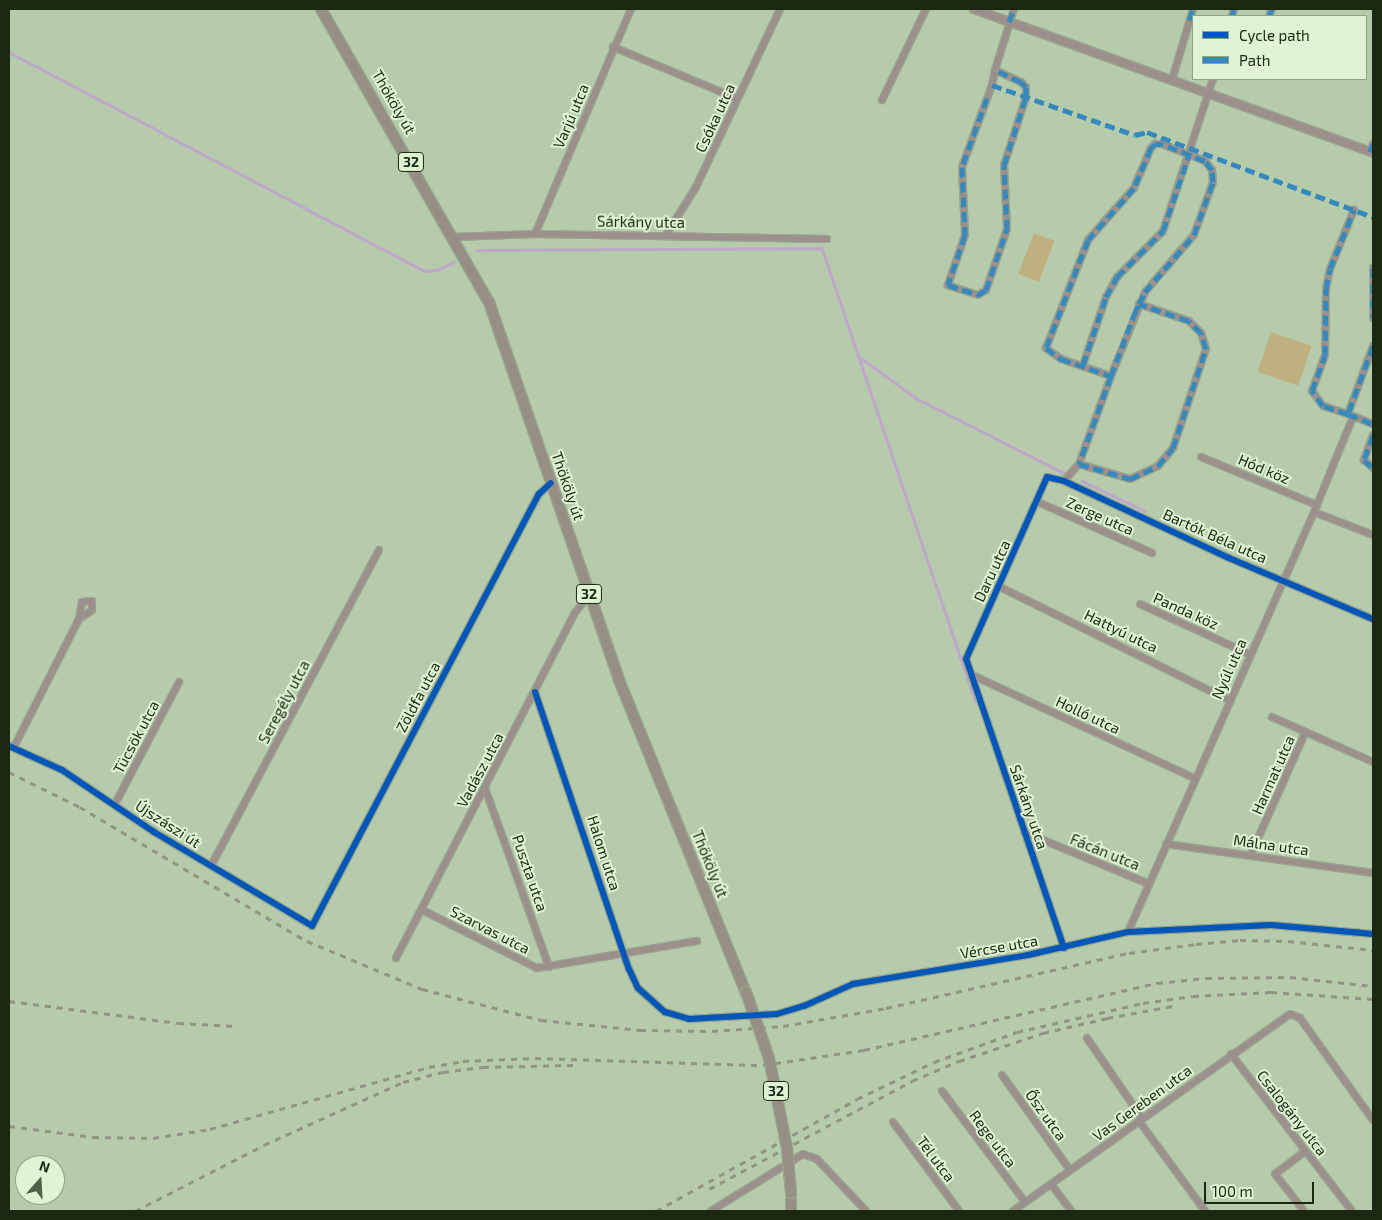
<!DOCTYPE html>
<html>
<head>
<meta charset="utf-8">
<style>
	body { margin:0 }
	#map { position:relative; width:1382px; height:1220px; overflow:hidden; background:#b6cbab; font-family:"Exo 2",sans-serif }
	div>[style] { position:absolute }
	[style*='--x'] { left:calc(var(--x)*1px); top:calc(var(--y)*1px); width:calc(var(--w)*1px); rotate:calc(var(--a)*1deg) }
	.green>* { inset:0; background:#bfb080; transform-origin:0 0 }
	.stream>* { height:2.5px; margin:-1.25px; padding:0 1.25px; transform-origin:1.25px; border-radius:1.25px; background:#bfa7ca }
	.roads { filter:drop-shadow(1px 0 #98a88f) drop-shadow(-1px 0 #98a88f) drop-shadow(0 1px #98a88f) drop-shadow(0 -1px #98a88f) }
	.minor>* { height:6px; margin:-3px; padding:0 3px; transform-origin:3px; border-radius:3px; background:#9c8f8c }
	.tertiary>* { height:8px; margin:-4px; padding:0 4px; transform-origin:4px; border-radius:4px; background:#9c8f8c }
	.primary>* { height:10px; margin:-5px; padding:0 5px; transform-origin:5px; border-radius:5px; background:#978e84 }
	.rail>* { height:2.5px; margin-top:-1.25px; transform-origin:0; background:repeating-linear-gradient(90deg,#919485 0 6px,transparent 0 12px) }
	.bridges { filter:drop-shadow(1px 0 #98a88f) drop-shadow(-1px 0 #98a88f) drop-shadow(0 1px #98a88f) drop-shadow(0 -1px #98a88f) }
	.primary-bridge>* { height:10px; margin:-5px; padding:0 5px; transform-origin:5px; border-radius:5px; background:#978e84 }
	.quiet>* { height:5px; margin-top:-2.5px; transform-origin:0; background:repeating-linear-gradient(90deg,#3689bc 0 10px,transparent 0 15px) }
	.cycleway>* { height:6px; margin:-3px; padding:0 3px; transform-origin:3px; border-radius:3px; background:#0057b8 }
	span { translate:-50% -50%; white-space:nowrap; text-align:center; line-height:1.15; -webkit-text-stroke:4px #e0f3d5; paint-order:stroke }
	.shield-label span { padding:1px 4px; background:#e0f3d5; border:1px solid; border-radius:4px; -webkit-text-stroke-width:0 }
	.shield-label { font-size:14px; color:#1a2812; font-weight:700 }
	.street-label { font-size:15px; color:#1a2812 }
	.frame { position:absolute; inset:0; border:10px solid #1a2812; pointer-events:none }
	.legend { position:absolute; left:1192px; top:15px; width:175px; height:65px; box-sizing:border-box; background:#e0f3d5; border:1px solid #91a287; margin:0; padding:6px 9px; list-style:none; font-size:15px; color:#1a2812 }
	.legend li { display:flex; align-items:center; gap:10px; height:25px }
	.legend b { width:25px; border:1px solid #91a287 }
	.north { position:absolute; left:15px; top:1155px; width:50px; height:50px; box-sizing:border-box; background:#e0f3d5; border:1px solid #91a287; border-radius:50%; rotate:19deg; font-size:14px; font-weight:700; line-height:20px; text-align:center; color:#1a2812 }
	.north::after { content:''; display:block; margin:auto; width:18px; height:22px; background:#516148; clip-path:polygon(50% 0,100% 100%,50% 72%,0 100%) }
	.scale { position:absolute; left:1204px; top:1182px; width:110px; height:22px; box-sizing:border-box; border:2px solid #1a2812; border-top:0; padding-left:6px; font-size:15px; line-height:18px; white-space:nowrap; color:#1a2812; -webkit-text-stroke:4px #e0f3d5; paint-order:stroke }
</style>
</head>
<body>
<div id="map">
	<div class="green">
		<i style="left:1034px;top:233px;width:22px;height:44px;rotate:21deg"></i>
		<i style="left:1271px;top:332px;width:43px;height:42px;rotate:19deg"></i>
	</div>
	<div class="stream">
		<i style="--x:9;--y:52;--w:469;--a:27.8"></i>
		<i style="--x:424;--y:271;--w:13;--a:-4"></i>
		<i style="--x:437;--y:270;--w:19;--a:-25"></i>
		<i style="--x:477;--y:250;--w:345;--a:-0.3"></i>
		<i style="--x:822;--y:248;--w:479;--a:71.3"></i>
		<i style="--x:861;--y:358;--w:68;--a:36"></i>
		<i style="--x:916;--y:398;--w:170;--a:26.9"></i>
		<i style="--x:1082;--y:481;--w:70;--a:25.5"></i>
	</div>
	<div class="roads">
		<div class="minor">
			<i style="--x:1232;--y:16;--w:7;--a:-74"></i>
			<i style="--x:1269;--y:16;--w:8;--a:-67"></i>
			<i style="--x:613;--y:47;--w:135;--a:22.6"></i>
			<i style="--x:995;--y:70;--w:29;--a:25"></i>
			<i style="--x:1021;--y:82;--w:7;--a:45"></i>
			<i style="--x:1026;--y:87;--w:10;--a:90"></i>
			<i style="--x:1026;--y:97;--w:71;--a:107.9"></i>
			<i style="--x:1004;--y:165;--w:64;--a:87.3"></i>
			<i style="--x:1007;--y:229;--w:65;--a:109"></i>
			<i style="--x:986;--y:290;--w:9;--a:148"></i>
			<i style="--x:978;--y:295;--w:32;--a:-162"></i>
			<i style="--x:948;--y:285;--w:53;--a:-71.2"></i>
			<i style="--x:965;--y:235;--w:68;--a:-92.5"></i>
			<i style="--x:962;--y:167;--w:87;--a:-69.9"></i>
			<i style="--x:992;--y:85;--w:15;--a:-79"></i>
			<i style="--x:995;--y:70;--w:64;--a:-72.7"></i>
			<i style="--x:1172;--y:80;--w:74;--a:-73.5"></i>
			<i style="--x:882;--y:100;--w:101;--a:-64.2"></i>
			<i style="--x:1370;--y:152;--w:9;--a:-69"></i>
			<i style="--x:535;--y:234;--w:245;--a:-66.9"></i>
			<i style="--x:666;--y:235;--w:57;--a:-58"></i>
			<i style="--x:696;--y:187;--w:197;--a:-64.7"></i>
			<i style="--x:454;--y:237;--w:81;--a:-2.1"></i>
			<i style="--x:535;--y:234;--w:292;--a:1"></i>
			<i style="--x:1373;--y:268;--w:50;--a:90"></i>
			<i style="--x:1373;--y:346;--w:72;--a:110.2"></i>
			<i style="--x:1348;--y:414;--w:27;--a:22"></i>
			<i style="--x:1083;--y:365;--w:72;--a:-71.3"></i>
			<i style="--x:1106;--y:297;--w:23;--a:-61"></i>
			<i style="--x:1117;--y:277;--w:65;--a:-45"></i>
			<i style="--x:1163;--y:231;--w:160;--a:-71.8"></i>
			<i style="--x:1348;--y:414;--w:26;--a:-162"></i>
			<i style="--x:1323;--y:406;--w:19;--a:-126"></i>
			<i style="--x:1312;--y:391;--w:38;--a:-70"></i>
			<i style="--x:1325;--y:355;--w:66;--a:-89.1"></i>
			<i style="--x:1326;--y:289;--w:20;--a:-79"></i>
			<i style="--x:1330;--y:269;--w:64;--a:-67.9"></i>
			<i style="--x:1373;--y:435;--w:27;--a:110"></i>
			<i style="--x:1364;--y:460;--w:12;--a:42"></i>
			<i style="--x:1201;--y:457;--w:126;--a:22.5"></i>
			<i style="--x:1079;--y:464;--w:53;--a:16.4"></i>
			<i style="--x:1130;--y:479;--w:31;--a:-25"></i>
			<i style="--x:1158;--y:466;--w:23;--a:-50"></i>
			<i style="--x:1173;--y:448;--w:104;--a:-71.6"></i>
			<i style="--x:1206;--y:349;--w:17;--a:-107"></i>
			<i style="--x:1201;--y:333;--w:17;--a:-135"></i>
			<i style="--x:1189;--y:321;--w:53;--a:-161.2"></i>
			<i style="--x:1064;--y:481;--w:23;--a:-49"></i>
			<i style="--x:1079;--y:464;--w:94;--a:-70"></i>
			<i style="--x:1111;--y:376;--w:53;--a:-161.2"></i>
			<i style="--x:1061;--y:359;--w:19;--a:-144"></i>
			<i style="--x:1046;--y:348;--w:116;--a:-68.7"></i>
			<i style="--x:1088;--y:240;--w:69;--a:-48.5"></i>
			<i style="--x:1134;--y:188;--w:43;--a:-67"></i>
			<i style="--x:1151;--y:148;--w:6;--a:-45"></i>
			<i style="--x:1155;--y:144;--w:7;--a:0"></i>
			<i style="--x:1162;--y:144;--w:46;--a:21.6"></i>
			<i style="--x:1205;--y:161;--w:11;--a:52"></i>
			<i style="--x:1212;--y:170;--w:12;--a:85"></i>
			<i style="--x:1213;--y:182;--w:56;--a:109.7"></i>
			<i style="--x:1194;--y:235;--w:75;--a:130.7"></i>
			<i style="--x:1145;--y:292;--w:91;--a:112"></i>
			<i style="--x:1038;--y:502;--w:125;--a:24.1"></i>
			<i style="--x:1314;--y:512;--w:63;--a:21.3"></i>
			<i style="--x:1000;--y:587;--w:255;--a:26.3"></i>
			<i style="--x:1140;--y:604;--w:120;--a:24.6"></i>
			<i style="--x:972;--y:675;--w:245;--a:24.9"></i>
			<i style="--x:535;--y:692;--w:293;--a:71.3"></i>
			<i style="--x:629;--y:969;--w:21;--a:65"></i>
			<i style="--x:638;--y:988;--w:36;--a:42"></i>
			<i style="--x:665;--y:1012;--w:25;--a:16"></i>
			<i style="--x:689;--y:1019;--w:88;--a:-3.3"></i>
			<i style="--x:777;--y:1014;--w:28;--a:-17"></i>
			<i style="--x:804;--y:1006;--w:54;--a:-24.2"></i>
			<i style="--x:853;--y:984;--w:177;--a:-9.4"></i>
			<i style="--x:1028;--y:955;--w:103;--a:-13"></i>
			<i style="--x:1128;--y:932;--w:143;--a:-2.8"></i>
			<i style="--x:1271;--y:925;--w:102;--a:5"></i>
			<i style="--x:1272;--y:717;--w:111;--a:24"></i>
			<i style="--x:9;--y:746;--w:58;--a:24.4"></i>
			<i style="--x:62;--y:770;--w:111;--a:34"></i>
			<i style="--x:154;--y:832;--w:184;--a:30.7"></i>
			<i style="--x:312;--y:926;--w:488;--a:-62.3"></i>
			<i style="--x:539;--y:494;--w:16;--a:-43"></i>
			<i style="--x:14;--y:747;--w:144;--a:-63.1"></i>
			<i style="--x:79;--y:619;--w:17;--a:-80"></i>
			<i style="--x:82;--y:602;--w:10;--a:-6"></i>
			<i style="--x:92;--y:601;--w:9;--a:90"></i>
			<i style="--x:92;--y:610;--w:16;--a:145"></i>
			<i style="--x:485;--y:788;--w:190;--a:70.3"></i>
			<i style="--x:115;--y:804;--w:138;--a:-62.3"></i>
			<i style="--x:1024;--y:832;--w:135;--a:22.6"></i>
			<i style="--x:1166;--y:844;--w:209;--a:8"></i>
			<i style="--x:1251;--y:854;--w:133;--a:-65.9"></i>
			<i style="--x:211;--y:866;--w:358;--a:-62"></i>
			<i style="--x:422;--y:910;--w:129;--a:26.8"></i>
			<i style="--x:537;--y:968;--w:162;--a:-9.6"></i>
			<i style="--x:1128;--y:932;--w:459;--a:-66.1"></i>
			<i style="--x:1314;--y:512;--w:103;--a:-67.7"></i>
			<i style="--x:1064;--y:948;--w:305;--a:-108.7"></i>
			<i style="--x:966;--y:659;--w:199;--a:-66"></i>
			<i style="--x:1047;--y:477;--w:17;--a:13"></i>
			<i style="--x:1064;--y:481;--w:182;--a:25"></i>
			<i style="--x:1229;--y:558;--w:156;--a:23"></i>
			<i style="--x:396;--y:958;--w:387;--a:-62.6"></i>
			<i style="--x:574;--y:614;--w:24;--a:-52"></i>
			<i style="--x:1087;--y:1038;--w:97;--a:55.5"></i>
			<i style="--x:1231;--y:1054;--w:198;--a:52.4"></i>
			<i style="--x:1002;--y:1075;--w:117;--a:54.4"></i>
			<i style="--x:942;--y:1091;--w:139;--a:53.2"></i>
			<i style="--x:1139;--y:1121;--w:112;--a:53.7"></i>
			<i style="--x:893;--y:1122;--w:111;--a:53.4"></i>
			<i style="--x:1051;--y:1184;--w:34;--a:53"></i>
			<i style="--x:711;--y:1211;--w:108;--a:-31.8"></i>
			<i style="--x:803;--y:1154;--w:15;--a:20"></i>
			<i style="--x:817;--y:1159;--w:71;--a:46.7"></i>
			<i style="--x:1013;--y:1211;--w:340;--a:-35.4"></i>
			<i style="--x:1290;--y:1014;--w:11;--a:22"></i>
			<i style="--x:1300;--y:1018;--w:125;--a:54.4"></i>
			<i style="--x:1304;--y:1211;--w:47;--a:-128.1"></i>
			<i style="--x:1275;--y:1174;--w:38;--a:-37"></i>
		</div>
		<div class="tertiary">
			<i style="--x:974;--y:9;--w:424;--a:19.8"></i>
		</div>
		<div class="primary">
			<i style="--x:321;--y:9;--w:338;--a:60.2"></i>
			<i style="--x:489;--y:302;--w:400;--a:71"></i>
			<i style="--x:619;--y:680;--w:337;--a:67.9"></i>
			<i style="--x:791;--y:1193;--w:18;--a:90"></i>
		</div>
	</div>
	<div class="rail">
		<i style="--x:9;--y:772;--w:79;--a:26.2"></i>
		<i style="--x:80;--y:807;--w:264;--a:30.6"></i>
		<i style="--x:307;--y:941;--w:125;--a:22.7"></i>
		<i style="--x:422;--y:989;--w:123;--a:14.6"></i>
		<i style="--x:541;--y:1020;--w:100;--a:5.8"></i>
		<i style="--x:640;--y:1030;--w:72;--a:0.8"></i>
		<i style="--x:712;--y:1031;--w:71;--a:-4"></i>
		<i style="--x:783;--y:1026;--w:105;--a:-9.9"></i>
		<i style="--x:886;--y:1008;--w:249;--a:-12.8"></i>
		<i style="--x:1129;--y:953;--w:68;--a:-7.7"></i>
		<i style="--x:1196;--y:944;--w:44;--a:-5.2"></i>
		<i style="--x:1240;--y:940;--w:48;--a:1.2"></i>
		<i style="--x:1288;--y:941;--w:85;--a:6"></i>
		<i style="--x:9;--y:1001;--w:170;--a:7.4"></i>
		<i style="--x:178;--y:1023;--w:57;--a:3"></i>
		<i style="--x:9;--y:1126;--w:85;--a:7.5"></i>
		<i style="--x:93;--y:1137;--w:60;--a:1"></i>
		<i style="--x:153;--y:1138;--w:58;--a:-9"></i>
		<i style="--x:210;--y:1129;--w:228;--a:-15.8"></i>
		<i style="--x:429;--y:1067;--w:35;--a:-10"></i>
		<i style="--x:463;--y:1061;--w:72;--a:-2.4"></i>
		<i style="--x:535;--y:1058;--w:228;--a:1.8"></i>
		<i style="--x:763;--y:1065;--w:102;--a:-8.4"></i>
		<i style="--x:864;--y:1050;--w:301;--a:-12.9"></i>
		<i style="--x:1157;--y:983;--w:49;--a:-5.8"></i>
		<i style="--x:1206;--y:978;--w:84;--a:-0.7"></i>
		<i style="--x:1290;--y:977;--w:83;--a:6.2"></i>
		<i style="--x:709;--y:1189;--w:230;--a:-28"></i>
		<i style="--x:912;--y:1081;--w:51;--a:-23.1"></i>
		<i style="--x:959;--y:1061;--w:89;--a:-18.4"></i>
		<i style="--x:1043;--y:1033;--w:66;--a:-13.2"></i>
		<i style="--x:1107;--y:1018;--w:72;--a:-10.4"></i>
		<i style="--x:135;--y:1211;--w:145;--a:-27.1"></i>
		<i style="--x:264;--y:1145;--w:153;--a:-24.4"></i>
		<i style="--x:403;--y:1082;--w:41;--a:-14"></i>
		<i style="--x:443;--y:1072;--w:40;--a:-7.1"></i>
		<i style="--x:483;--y:1067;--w:90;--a:-1.3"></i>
		<i style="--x:656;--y:1211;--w:230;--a:-29.1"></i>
		<i style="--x:857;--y:1099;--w:85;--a:-25.7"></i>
		<i style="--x:934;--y:1062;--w:88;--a:-19.9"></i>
		<i style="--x:1017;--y:1032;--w:129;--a:-13"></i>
		<i style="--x:1143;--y:1003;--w:50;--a:-8"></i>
		<i style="--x:1193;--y:996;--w:78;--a:-2.9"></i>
		<i style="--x:1271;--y:992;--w:102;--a:3.9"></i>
	</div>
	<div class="bridges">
		<div class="primary-bridge">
			<i style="--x:746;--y:992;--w:70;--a:70.8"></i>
			<i style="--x:769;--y:1058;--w:92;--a:78.7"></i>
			<i style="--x:787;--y:1148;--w:45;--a:84.9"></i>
		</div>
	</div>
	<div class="quiet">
		<i style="--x:1232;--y:16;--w:7;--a:-74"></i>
		<i style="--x:1269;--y:16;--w:8;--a:-67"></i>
		<i style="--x:1189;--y:20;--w:12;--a:-70"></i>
		<i style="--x:1009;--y:22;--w:14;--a:-69"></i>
		<i style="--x:992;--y:85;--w:151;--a:19.3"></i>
		<i style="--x:1135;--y:135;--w:12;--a:-14"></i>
		<i style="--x:1147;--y:132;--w:241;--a:20.6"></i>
		<i style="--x:987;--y:98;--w:73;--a:109.9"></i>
		<i style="--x:962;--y:167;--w:68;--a:87.5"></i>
		<i style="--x:965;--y:235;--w:53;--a:108.8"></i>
		<i style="--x:948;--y:285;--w:32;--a:18"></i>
		<i style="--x:978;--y:295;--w:9;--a:-32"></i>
		<i style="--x:986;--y:290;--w:65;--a:-71"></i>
		<i style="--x:1007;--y:229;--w:64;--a:-92.7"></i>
		<i style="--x:1004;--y:165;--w:71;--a:-72.1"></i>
		<i style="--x:1026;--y:97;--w:10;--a:-90"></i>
		<i style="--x:1026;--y:87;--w:7;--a:-135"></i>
		<i style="--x:1021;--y:82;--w:29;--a:-155"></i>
		<i style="--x:1370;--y:152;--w:9;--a:-69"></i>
		<i style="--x:1373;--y:268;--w:50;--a:90"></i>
		<i style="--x:1373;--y:346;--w:72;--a:110.2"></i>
		<i style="--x:1348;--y:414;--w:27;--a:22"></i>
		<i style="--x:1083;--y:365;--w:72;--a:-71.3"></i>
		<i style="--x:1106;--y:297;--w:23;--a:-61"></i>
		<i style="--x:1117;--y:277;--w:65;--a:-45"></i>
		<i style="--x:1163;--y:231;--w:80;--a:-71.1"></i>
		<i style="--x:1111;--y:376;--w:65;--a:-69.3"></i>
		<i style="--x:1134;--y:315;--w:12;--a:-66"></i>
		<i style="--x:1139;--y:304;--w:13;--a:-63"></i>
		<i style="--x:1145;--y:292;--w:75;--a:-49.3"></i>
		<i style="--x:1194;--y:235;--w:56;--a:-70.3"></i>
		<i style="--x:1213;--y:182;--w:12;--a:-95"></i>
		<i style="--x:1212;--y:170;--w:11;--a:-128"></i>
		<i style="--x:1205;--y:161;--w:46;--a:-158.4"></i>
		<i style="--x:1162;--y:144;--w:7;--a:180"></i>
		<i style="--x:1155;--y:144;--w:6;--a:135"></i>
		<i style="--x:1151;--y:148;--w:43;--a:113"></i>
		<i style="--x:1134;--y:188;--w:69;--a:131.5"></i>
		<i style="--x:1088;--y:240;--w:116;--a:111.3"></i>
		<i style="--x:1046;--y:348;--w:19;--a:36"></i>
		<i style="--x:1061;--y:359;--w:53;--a:18.8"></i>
		<i style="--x:1111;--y:376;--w:94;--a:110"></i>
		<i style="--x:1079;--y:464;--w:53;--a:16.4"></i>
		<i style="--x:1130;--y:479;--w:31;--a:-25"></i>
		<i style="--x:1158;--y:466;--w:23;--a:-50"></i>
		<i style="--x:1173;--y:448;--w:104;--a:-71.6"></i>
		<i style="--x:1206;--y:349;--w:17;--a:-107"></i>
		<i style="--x:1201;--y:333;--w:17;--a:-135"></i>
		<i style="--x:1189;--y:321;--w:53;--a:-161.2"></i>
		<i style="--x:1348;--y:414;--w:26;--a:-162"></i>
		<i style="--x:1323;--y:406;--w:19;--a:-126"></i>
		<i style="--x:1312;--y:391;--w:38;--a:-70"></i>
		<i style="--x:1325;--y:355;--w:66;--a:-89.1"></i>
		<i style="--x:1326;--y:289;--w:20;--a:-79"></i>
		<i style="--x:1330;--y:269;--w:64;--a:-67.9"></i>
		<i style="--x:1373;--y:435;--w:27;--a:110"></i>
		<i style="--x:1364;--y:460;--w:12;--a:42"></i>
	</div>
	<div class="cycleway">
		<i style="--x:535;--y:692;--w:293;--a:71.3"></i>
		<i style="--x:629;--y:969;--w:21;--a:65"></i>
		<i style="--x:638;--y:988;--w:36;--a:42"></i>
		<i style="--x:665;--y:1012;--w:25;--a:16"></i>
		<i style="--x:689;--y:1019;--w:88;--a:-3.3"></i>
		<i style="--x:777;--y:1014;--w:28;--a:-17"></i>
		<i style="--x:804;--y:1006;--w:54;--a:-24.2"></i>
		<i style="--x:853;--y:984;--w:177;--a:-9.4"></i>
		<i style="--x:1028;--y:955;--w:103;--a:-13"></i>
		<i style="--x:1128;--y:932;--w:143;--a:-2.8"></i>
		<i style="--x:1271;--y:925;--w:102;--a:5"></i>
		<i style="--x:9;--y:746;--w:58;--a:24.4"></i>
		<i style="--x:62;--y:770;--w:111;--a:34"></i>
		<i style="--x:154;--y:832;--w:184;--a:30.7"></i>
		<i style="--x:312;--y:926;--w:488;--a:-62.3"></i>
		<i style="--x:539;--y:494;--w:16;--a:-43"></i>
		<i style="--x:1064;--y:948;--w:305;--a:-108.7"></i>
		<i style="--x:966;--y:659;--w:199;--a:-66"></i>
		<i style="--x:1047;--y:477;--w:17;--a:13"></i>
		<i style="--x:1064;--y:481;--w:182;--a:25"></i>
		<i style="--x:1229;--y:558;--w:156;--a:23"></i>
	</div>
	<div class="shield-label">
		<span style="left:411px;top:162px">32</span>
		<span style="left:589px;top:594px">32</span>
		<span style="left:776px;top:1091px">32</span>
	</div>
	<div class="street-label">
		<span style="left:394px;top:102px;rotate:60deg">Thököly út</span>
		<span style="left:571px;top:116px;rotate:-67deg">Varjú utca</span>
		<span style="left:715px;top:118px;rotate:-65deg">Csóka utca</span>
		<span style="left:641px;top:222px;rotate:1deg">Sárkány utca</span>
		<span style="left:1264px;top:469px;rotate:23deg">Hód köz</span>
		<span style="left:568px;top:486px;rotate:71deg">Thököly út</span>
		<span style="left:1100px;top:516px;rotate:24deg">Zerge utca</span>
		<span style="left:1215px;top:536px;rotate:24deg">Bartók Béla utca</span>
		<span style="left:992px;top:571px;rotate:-65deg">Daru utca</span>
		<span style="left:1186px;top:611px;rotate:24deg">Panda köz</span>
		<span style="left:1121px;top:631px;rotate:26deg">Hattyú utca</span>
		<span style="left:1229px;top:669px;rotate:-66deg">Nyúl utca</span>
		<span style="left:418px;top:697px;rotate:-62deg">Zöldfa utca</span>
		<span style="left:284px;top:702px;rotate:-62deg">Seregély utca</span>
		<span style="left:1088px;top:715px;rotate:25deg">Holló utca</span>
		<span style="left:136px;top:737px;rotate:-62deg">Tücsök utca</span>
		<span style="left:480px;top:770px;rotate:-62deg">Vadász utca</span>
		<span style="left:1273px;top:775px;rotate:-66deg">Harmat utca</span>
		<span style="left:1029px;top:807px;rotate:71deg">Sárkány utca</span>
		<span style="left:168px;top:824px;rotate:33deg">Újszászi út</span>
		<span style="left:1271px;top:845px;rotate:8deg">Málna utca</span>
		<span style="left:1105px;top:852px;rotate:22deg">Fácán utca</span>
		<span style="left:604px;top:853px;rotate:72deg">Halom utca</span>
		<span style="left:710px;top:864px;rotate:68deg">Thököly út</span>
		<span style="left:530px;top:873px;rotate:71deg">Puszta utca</span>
		<span style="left:490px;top:930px;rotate:27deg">Szarvas utca</span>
		<span style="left:999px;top:947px;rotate:-10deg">Vércse utca</span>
		<span style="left:1142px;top:1103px;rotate:-36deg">Vas Gereben utca</span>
		<span style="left:1292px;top:1113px;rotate:52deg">Csalogány utca</span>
		<span style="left:1046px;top:1115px;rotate:54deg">Ősz utca</span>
		<span style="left:993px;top:1139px;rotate:53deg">Rege utca</span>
		<span style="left:936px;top:1159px;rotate:53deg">Tél utca</span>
	</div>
	<div class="frame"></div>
	<ul class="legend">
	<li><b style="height:6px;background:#0057b8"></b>Cycle path</li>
	<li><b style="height:6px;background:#3689bc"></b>Path</li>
	</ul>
	<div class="north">N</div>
	<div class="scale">100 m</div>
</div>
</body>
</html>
